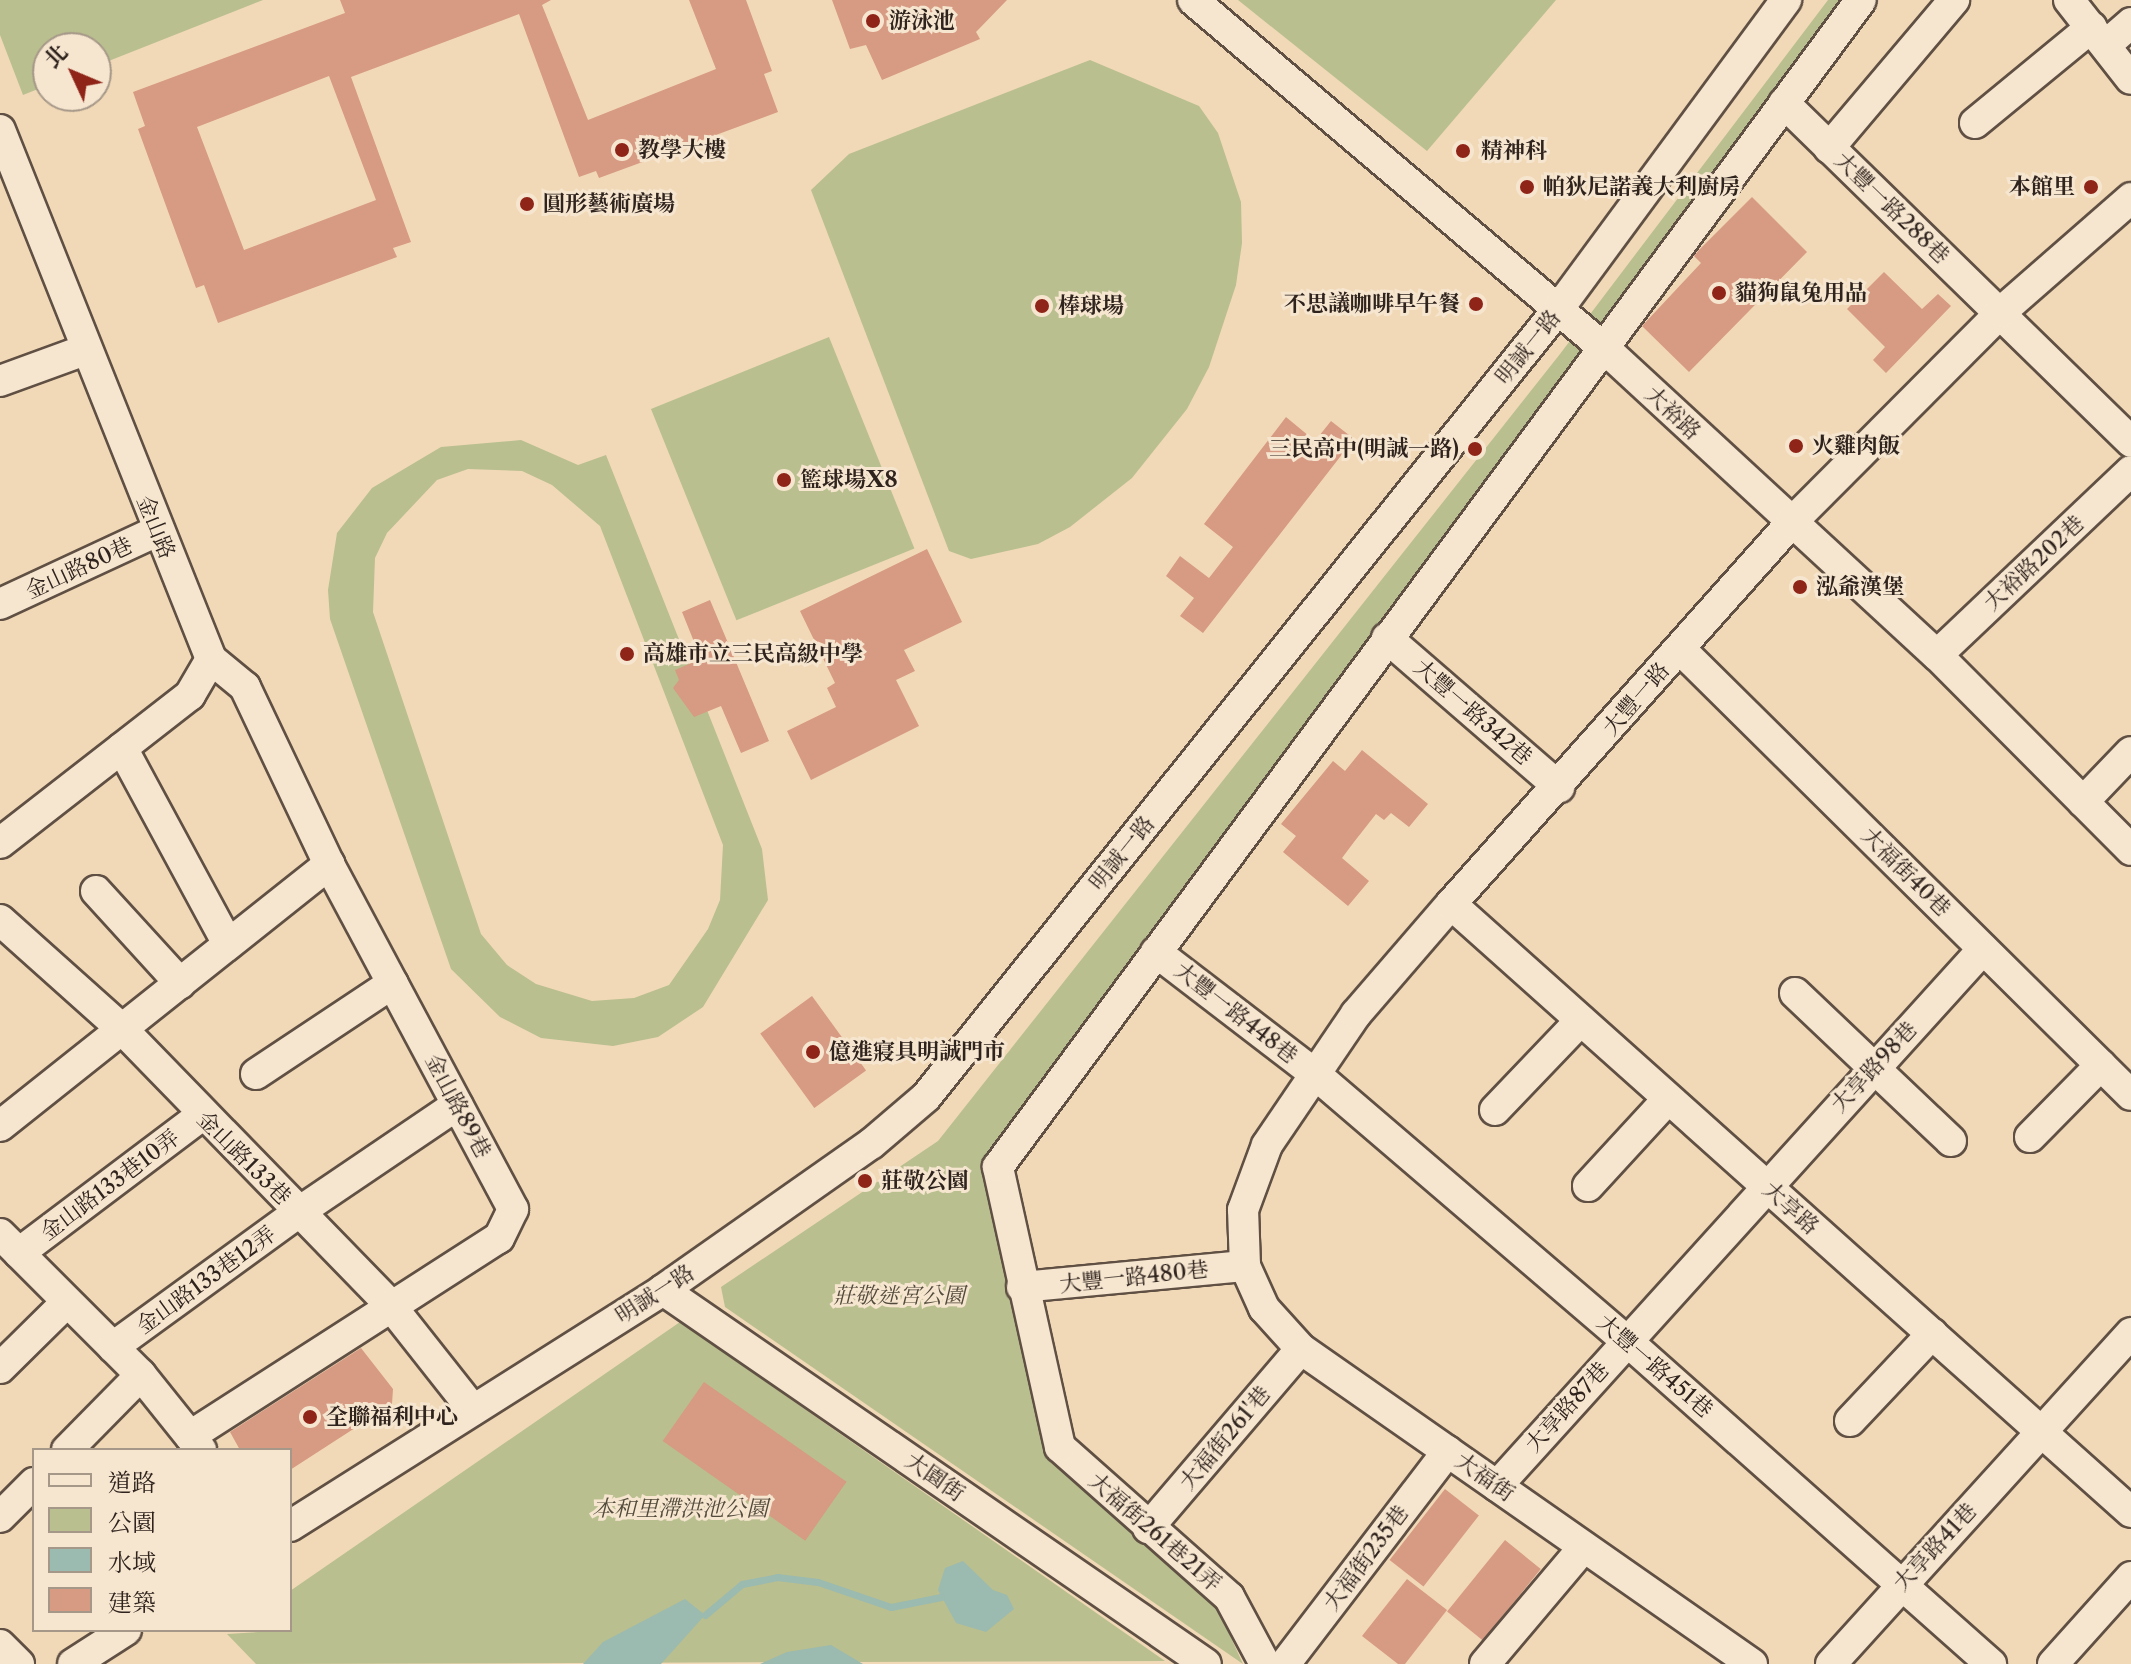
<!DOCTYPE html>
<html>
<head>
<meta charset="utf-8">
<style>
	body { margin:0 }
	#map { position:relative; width:2131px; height:1664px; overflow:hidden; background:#f1d9b7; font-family:"Libre Caslon Text","Noto Serif TC",serif }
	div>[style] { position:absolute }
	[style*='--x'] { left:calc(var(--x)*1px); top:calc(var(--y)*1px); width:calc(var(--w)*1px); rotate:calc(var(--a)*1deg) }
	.green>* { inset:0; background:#b9bf8f; transform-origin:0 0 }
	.water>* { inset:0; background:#9bbab0 }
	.stream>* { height:7px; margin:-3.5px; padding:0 3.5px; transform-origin:3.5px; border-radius:3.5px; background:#9bbab0 }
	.building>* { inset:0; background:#d79a82; transform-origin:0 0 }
	.roads { filter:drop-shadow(2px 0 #605044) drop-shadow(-2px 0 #605044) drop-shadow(0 2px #605044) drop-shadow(0 -2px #605044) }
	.minor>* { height:30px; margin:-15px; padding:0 15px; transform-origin:15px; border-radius:15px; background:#f6e6d0 }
	.dots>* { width:22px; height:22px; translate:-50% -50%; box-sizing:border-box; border:4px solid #f6e6d0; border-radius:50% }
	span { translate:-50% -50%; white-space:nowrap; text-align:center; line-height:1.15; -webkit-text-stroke:6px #f6e6d0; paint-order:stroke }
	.poi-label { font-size:22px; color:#2f231d; font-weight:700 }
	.left { translate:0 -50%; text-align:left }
	.right { translate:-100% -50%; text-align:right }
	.street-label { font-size:22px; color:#2f231d }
	.park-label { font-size:22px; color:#524a3a; font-style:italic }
	.legend { position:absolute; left:32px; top:1448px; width:260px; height:184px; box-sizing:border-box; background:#f6e6d0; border:2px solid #a69888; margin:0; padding:10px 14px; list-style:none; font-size:24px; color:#2f231d }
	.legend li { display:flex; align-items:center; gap:16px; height:40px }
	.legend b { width:40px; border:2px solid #a69888 }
	.north { position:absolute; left:32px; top:32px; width:80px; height:80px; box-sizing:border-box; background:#f6e6d0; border:2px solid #a69888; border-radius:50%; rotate:314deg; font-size:22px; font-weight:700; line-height:32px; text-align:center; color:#2f231d }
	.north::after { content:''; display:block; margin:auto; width:28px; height:36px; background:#8f2418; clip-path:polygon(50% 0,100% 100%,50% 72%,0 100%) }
</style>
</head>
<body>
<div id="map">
	<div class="green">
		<i style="clip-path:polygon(0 0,263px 0,96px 66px,96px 48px,48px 48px,48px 85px,23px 95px,0 35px)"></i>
		<i style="clip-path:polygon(1238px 0,1556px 0,1427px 151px)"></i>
		<i style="clip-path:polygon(1828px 0,1850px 0,982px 1163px,1045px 1450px,1212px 1596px,1243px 1664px,725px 1307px,721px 1287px,938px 1141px,1560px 354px)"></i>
		<i style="clip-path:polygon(1090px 60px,1199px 106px,1218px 133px,1241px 202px,1242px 243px,1236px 285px,1209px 367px,1187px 409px,1132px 478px,1070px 527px,1038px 544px,971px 559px,949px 551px,811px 190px,849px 154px)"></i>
		<i style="left:829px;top:337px;width:228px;height:192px;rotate:68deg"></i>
		<i style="clip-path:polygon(evenodd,521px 440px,578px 465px,606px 455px,762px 849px,768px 900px,703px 1007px,658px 1037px,613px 1046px,541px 1038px,500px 1017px,451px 969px,330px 619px,328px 590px,337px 533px,372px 488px,441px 447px,521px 440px,468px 469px,522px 471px,552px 485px,600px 526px,723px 845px,720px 900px,708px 929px,669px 985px,634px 998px,592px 1001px,536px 984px,507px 965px,481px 934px,373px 612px,375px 558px,387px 533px,437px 480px,468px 469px)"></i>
		<i style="clip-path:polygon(680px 1322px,1165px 1661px,256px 1664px,227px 1634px,290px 1630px,290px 1591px)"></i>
	</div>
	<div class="water">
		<i style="clip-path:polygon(963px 1561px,993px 1590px,1007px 1595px,1014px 1609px,986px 1632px,956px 1623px,938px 1590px,945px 1568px)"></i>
		<i style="clip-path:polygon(685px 1599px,705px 1615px,661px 1664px,583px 1664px,603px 1642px)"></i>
		<i style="clip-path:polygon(831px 1645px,863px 1664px,760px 1664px,787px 1652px)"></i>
	</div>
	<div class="stream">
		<i style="--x:705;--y:1615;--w:48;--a:-40"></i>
		<i style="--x:742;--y:1584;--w:36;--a:-11"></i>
		<i style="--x:777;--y:1577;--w:41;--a:7"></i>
		<i style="--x:818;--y:1582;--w:77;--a:18.9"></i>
		<i style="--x:891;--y:1607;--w:51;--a:-11.3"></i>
	</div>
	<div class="building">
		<i style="clip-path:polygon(evenodd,340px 0,551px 0,542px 5px,588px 120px,716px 69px,689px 0,746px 0,772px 71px,764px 74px,778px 112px,599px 178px,596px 171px,579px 177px,519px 14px,351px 77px,411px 242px,393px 248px,397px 257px,218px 323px,204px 285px,196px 288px,138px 129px,145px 126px,133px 92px,345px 13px,340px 0,329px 76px,376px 200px,244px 250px,197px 127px,329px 76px)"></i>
		<i style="clip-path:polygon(832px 0,1007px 0,976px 32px,980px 39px,882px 80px,866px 45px,850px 49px)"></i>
		<i style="clip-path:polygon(1752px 197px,1807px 252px,1689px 372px,1642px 326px,1701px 263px,1694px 256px,1699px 250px)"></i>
		<i style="clip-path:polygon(1884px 272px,1922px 309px,1938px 294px,1951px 306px,1886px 373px,1873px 360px,1885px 347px,1847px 309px)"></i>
		<i style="clip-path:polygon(1286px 417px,1315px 441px,1331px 421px,1354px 439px,1203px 633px,1180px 616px,1194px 598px,1166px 576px,1180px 556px,1209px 578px,1233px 547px,1204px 524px)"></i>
		<i style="clip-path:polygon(927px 549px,962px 622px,904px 650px,915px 671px,896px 680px,919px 726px,811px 780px,787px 731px,836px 707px,827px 688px,835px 683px,800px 611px)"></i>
		<i style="clip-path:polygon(710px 600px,769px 741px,741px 753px,721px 706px,694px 717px,673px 688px,679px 680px,675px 670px,701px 659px,682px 612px)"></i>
		<i style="clip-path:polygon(1362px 750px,1428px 804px,1409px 827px,1391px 813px,1384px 820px,1376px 814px,1354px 842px,1342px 858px,1369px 881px,1348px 906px,1283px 852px,1296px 836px,1281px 824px,1333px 761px,1345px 771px)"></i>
		<i style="left:812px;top:996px;width:92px;height:64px;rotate:54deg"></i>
		<i style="clip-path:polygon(361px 1348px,393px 1389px,392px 1404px,290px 1470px,290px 1450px,240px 1450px,230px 1432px)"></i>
		<i style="left:704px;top:1382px;width:174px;height:72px;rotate:35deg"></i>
		<i style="left:1445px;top:1489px;width:43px;height:90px;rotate:38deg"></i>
		<i style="left:1505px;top:1540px;width:46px;height:92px;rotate:39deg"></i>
		<i style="clip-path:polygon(1407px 1579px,1447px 1610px,1405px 1664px,1398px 1664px,1362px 1636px)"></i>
	</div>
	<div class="roads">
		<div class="minor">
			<i style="--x:1193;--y:0;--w:539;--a:40.26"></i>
			<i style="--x:1604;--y:348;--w:453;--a:42.7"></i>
			<i style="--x:1937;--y:655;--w:275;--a:45.1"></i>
			<i style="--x:2069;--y:0;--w:100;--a:51.9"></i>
			<i style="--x:2107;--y:44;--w:32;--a:-41"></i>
			<i style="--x:1784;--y:103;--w:485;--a:44.3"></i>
			<i style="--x:1975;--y:123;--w:151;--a:-39.4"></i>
			<i style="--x:0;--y:130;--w:570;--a:68.25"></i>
			<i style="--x:211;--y:659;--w:42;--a:120.3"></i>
			<i style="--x:190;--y:695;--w:241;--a:142.1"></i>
			<i style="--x:1829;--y:148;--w:194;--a:-49.8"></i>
			<i style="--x:0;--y:381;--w:90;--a:-20"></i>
			<i style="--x:0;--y:604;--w:173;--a:-24.9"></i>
			<i style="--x:1387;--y:638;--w:228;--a:40.9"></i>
			<i style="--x:1680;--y:649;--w:634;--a:44.68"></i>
			<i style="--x:1937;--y:655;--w:267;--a:-43.5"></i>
			<i style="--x:122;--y:748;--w:223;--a:61.6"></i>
			<i style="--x:2083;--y:802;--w:69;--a:-46.2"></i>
			<i style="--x:96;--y:891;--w:125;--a:47.6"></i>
			<i style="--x:1451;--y:904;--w:912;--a:41.8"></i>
			<i style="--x:0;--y:920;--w:165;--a:41.8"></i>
			<i style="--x:123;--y:1030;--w:385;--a:45.8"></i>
			<i style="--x:391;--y:1306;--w:132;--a:51.7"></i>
			<i style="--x:1156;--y:952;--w:200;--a:37.5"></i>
			<i style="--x:1315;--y:1074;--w:411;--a:40.6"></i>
			<i style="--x:1627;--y:1341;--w:487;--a:41.6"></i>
			<i style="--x:1795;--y:993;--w:215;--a:43.5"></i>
			<i style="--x:256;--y:1074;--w:164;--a:-33.6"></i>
			<i style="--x:1495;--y:1110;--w:124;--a:-46.3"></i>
			<i style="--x:0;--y:1126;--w:421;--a:-38.5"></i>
			<i style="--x:2030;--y:1137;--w:101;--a:-45.4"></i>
			<i style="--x:1588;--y:1186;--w:118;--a:-47.4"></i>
			<i style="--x:0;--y:1234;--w:199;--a:45"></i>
			<i style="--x:141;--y:1375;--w:96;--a:51.3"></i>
			<i style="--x:19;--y:1253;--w:228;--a:-37"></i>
			<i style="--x:1022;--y:1287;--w:224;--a:-5.4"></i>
			<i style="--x:663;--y:1290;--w:659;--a:34.56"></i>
			<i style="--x:113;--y:1347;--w:230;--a:-36"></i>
			<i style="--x:299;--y:1212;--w:191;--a:-34.1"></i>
			<i style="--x:0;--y:1368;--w:94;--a:-44.6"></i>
			<i style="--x:1850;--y:1421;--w:120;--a:-46.7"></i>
			<i style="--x:190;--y:1436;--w:367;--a:-32.7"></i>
			<i style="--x:499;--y:1238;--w:32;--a:-64"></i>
			<i style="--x:513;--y:1209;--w:391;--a:-118.1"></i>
			<i style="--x:329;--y:864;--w:196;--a:-115.4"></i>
			<i style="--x:245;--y:687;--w:44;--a:-140.5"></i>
			<i style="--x:67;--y:1450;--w:105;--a:-45.4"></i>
			<i style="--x:1497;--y:1486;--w:724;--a:-47.85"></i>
			<i style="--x:0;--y:1517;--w:48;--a:-45"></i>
			<i style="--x:290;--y:1526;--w:441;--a:-32.3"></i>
			<i style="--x:663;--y:1290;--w:254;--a:-35.1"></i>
			<i style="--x:871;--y:1144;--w:72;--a:-40.5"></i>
			<i style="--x:926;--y:1097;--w:1012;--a:-51.26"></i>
			<i style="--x:1559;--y:308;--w:383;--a:-53.6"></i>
			<i style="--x:1148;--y:1528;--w:235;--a:-49.5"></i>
			<i style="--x:0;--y:1645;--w:27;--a:45"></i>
			<i style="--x:73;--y:1664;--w:63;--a:-32.7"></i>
			<i style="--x:1265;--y:1664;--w:76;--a:-118.2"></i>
			<i style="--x:1229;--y:1597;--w:226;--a:-138.4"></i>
			<i style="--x:1060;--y:1447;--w:287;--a:-102.5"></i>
			<i style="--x:998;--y:1167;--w:1451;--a:-53.52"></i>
			<i style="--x:1285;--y:1664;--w:268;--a:-52.6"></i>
			<i style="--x:1485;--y:1664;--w:153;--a:-49.8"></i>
			<i style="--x:1752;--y:1664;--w:550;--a:-145.07"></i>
			<i style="--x:1301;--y:1349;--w:55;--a:-132.1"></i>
			<i style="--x:1264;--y:1308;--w:46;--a:-114.3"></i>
			<i style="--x:1245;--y:1266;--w:56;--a:-92"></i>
			<i style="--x:1243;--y:1210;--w:69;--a:-69.7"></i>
			<i style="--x:1267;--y:1145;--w:158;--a:-55.8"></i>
			<i style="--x:1356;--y:1014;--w:145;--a:-49.2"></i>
			<i style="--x:1451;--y:904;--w:511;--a:-48.25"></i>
			<i style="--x:1791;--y:523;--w:298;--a:-45.1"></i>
			<i style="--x:2001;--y:312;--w:173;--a:-41.2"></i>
			<i style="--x:1831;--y:1664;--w:447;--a:-47.8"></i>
			<i style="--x:2053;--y:1664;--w:117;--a:-48.1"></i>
		</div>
	</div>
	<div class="dots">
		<i style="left:873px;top:21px;background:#8f2418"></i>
		<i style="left:622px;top:150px;background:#8f2418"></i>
		<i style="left:1463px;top:151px;background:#8f2418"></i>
		<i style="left:1527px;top:187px;background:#8f2418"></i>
		<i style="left:2091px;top:187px;background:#8f2418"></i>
		<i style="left:527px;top:204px;background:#8f2418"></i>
		<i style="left:1719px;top:293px;background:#8f2418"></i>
		<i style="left:1476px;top:304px;background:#8f2418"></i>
		<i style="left:1042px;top:306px;background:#8f2418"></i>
		<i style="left:1796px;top:446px;background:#8f2418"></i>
		<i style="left:1475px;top:449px;background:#8f2418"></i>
		<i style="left:784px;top:480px;background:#8f2418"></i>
		<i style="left:1800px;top:587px;background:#8f2418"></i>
		<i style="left:627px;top:654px;background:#8f2418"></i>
		<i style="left:813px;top:1052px;background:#8f2418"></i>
		<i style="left:865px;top:1181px;background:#8f2418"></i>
		<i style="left:310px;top:1417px;background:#8f2418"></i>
	</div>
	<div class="poi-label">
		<span class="left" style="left:889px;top:21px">游泳池</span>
		<span class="left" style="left:638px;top:150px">教學大樓</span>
		<span class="left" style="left:1481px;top:151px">精神科</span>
		<span class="left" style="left:1543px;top:187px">帕狄尼諾義大利廚房</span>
		<span class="right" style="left:2075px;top:187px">本館里</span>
		<span class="left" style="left:543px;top:204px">圓形藝術廣場</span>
		<span class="left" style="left:1735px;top:293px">貓狗鼠兔用品</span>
		<span class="right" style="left:1460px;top:304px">不思議咖啡早午餐</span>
		<span class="left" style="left:1058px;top:306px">棒球場</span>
		<span class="left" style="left:1812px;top:446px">火雞肉飯</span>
		<span class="right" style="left:1459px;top:449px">三民高中(明誠一路)</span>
		<span class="left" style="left:800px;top:480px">籃球場X8</span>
		<span class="left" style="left:1816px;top:587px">泓爺漢堡</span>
		<span class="left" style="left:643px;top:654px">高雄市立三民高級中學</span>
		<span class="left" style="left:829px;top:1052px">億進寢具明誠門市</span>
		<span class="left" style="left:881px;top:1181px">莊敬公園</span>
		<span class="left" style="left:326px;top:1417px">全聯福利中心</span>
	</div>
	<div class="street-label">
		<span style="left:1892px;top:208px;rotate:44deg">大豐一路288巷</span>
		<span style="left:1528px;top:347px;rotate:-51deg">明誠一路</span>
		<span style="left:1673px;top:413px;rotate:43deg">大裕路</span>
		<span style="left:156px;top:527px;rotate:68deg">金山路</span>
		<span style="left:2034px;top:563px;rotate:-43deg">大裕路202巷</span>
		<span style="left:79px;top:568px;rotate:-25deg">金山路80巷</span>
		<span style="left:1636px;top:699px;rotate:-49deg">大豐一路</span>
		<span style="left:1473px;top:712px;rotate:41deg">大豐一路342巷</span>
		<span style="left:1122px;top:853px;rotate:-51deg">明誠一路</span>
		<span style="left:1906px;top:872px;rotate:45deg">大福街40巷</span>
		<span style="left:1236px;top:1013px;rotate:38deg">大豐一路448巷</span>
		<span style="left:1874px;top:1067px;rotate:-47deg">大享路98巷</span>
		<span style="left:458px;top:1106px;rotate:62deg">金山路89巷</span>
		<span style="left:244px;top:1158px;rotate:45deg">金山路133巷</span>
		<span style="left:110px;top:1185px;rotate:-37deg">金山路133巷10弄</span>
		<span style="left:1791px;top:1208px;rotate:42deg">大享路</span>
		<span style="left:1134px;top:1277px;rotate:-6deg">大豐一路480巷</span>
		<span style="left:206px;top:1280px;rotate:-36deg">金山路133巷12弄</span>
		<span style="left:655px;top:1294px;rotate:-33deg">明誠一路</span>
		<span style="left:1655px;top:1366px;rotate:41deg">大豐一路451巷</span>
		<span style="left:1567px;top:1407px;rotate:-48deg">大享路87巷</span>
		<span style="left:1225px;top:1438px;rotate:-50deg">大福街261'巷</span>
		<span style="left:935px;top:1477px;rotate:35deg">大園街</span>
		<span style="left:1485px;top:1477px;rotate:35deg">大福街</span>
		<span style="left:1155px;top:1532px;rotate:41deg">大福街261巷21弄</span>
		<span style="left:1935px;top:1547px;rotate:-47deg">大享路41巷</span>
		<span style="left:1366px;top:1558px;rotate:-53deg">大福街235巷</span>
	</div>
	<div class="park-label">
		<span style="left:899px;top:1296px">莊敬迷宮公園</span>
		<span style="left:680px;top:1509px">本和里滯洪池公園</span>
	</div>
	<ul class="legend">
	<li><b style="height:10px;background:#f6e6d0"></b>道路</li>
	<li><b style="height:22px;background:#b9bf8f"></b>公園</li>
	<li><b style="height:22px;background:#9bbab0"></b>水域</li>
	<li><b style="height:22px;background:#d79a82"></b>建築</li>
	</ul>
	<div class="north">北</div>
</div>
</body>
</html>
